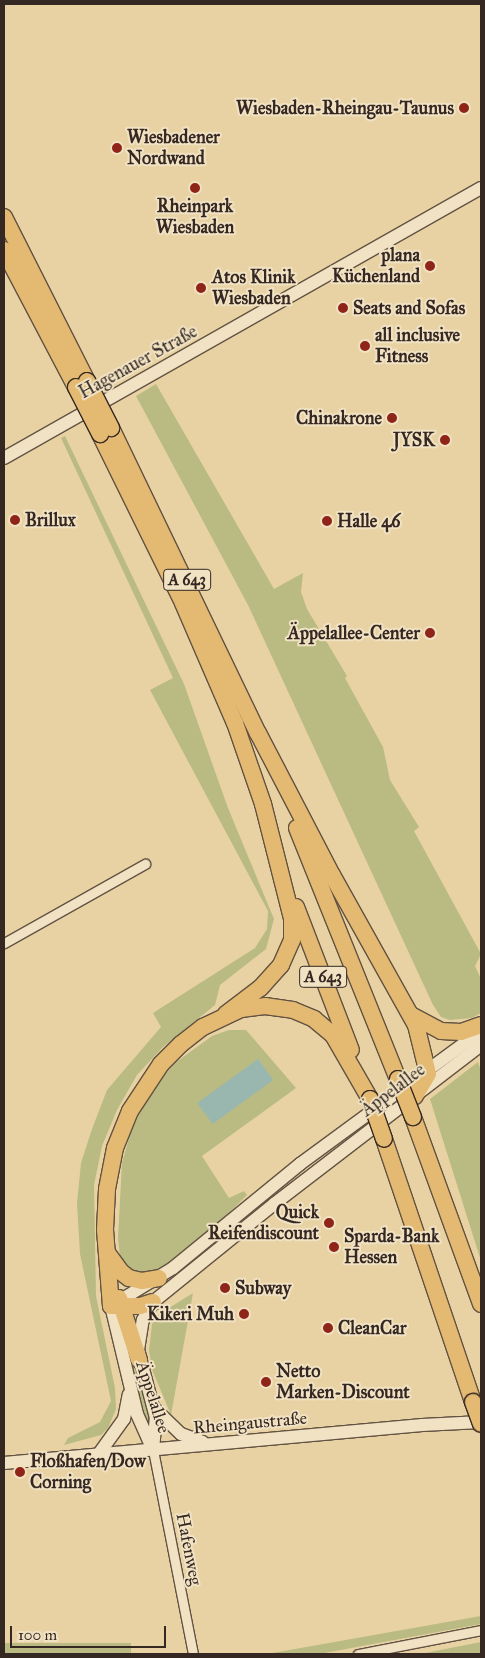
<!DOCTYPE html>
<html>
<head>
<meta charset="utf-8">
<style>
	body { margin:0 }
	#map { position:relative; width:485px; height:1658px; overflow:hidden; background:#e8d2a3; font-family:"IM FELL Great Primer",serif }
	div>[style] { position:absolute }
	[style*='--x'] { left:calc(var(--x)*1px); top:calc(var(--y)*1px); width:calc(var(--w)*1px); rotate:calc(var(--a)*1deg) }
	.green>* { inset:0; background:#b9bb83; transform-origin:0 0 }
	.water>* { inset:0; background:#99b6af; transform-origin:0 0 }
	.roads { filter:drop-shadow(1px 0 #625242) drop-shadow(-1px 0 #625242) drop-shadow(0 1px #625242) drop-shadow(0 -1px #625242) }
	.street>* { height:9px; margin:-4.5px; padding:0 4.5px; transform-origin:4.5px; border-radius:4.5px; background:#f0e2c3 }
	.secondary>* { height:12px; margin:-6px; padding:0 6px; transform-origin:6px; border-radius:6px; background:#f0e2c3 }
	.highway>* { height:16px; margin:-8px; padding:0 8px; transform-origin:8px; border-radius:8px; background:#e4b972 }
	.bridges { filter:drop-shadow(1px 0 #352822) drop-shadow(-1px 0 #352822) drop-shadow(0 1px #352822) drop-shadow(0 -1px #352822) }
	.highway-bridge>* { height:16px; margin:-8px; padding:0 8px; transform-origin:8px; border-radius:8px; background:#e4b972 }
	.dots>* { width:14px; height:14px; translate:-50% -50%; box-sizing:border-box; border:2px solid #f0e2c3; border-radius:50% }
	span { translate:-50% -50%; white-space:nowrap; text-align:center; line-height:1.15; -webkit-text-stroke:4px #f0e2c3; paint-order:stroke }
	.shield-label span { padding:1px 4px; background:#f0e2c3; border:1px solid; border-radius:4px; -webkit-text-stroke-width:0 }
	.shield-label { font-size:16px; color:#352822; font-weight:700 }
	.poi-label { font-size:18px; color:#352822; font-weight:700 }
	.right { translate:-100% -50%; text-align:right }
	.left { translate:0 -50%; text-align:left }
	.street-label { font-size:18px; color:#352822 }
	.frame { position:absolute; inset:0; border:5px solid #352822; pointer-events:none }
	.scale { position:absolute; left:10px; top:1626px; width:156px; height:22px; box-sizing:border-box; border:2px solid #352822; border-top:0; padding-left:6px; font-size:15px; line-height:18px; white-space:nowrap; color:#352822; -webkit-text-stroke:4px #f0e2c3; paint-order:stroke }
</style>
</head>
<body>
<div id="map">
	<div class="green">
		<i style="clip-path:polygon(156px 384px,274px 589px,303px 573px,301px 592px,307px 609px,347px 676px,345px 678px,383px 747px,390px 780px,419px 827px,414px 831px,481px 954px,475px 966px,481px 979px,481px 1013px,472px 1018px,450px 1020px,441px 1017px,433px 1005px,248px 605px,136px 396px)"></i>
		<i style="clip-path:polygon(65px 436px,184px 684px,228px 808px,274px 919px,266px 949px,220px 985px,215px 1005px,163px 1047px,137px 1075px,117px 1110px,102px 1146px,94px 1185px,96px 1296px,115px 1388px,116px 1409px,108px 1428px,101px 1435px,64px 1445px,68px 1438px,100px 1422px,111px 1401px,80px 1254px,77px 1203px,81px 1163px,92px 1129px,107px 1090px,161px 1027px,153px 1013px,255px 948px,267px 929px,268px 911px,150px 690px,173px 678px,61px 438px)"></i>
		<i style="clip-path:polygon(229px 1030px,246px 1030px,296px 1088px,202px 1156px,229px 1198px,244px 1191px,247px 1195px,219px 1223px,161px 1268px,149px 1274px,132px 1272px,120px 1257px,118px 1238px,122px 1163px,133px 1124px,158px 1082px,175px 1063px,212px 1036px)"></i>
		<i style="clip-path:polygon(478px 1062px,481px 1071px,481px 1261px,430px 1099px)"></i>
		<i style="clip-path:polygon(193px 1293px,171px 1415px,153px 1372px,149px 1351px,152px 1324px,158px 1315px)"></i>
		<i style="clip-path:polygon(124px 1330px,150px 1415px,153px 1427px,145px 1428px)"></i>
		<i style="clip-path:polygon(481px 1616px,481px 1624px,319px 1654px,267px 1654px)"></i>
		<i style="clip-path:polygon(481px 1642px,481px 1654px,420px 1654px)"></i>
		<i style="left:4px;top:1643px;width:127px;height:11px"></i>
	</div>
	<div class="water">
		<i style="left:258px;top:1059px;width:26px;height:75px;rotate:54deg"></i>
	</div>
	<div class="roads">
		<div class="street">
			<i style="--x:4;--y:943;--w:162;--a:-29.3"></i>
			<i style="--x:153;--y:1450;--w:208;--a:78.9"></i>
			<i style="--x:358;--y:1654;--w:125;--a:-11"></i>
		</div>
		<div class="secondary">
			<i style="--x:4;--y:458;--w:548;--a:-29.51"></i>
			<i style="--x:154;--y:1408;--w:37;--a:44"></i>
			<i style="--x:181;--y:1434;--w:23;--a:20"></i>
			<i style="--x:153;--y:1450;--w:39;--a:-114"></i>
			<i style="--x:137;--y:1414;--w:111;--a:-103.5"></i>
			<i style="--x:111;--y:1306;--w:73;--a:-31.5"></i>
			<i style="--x:173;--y:1268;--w:164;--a:-39.3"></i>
			<i style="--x:300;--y:1164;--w:225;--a:-36.3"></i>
			<i style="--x:153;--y:1450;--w:32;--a:-85"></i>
			<i style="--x:156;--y:1418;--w:70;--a:-104.8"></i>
			<i style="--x:138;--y:1350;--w:30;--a:-81"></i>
			<i style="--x:143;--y:1320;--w:21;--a:-61"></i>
			<i style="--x:153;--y:1302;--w:156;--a:-39"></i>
			<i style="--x:274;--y:1204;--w:261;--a:-37.5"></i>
			<i style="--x:98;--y:1455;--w:44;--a:-54.2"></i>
			<i style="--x:124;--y:1419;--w:25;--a:-79"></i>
			<i style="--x:4;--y:1463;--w:420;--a:-5.2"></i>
			<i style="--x:422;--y:1425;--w:59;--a:-2.9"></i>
		</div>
		<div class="highway">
			<i style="--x:4;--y:217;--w:184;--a:63.2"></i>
			<i style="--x:4;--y:250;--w:155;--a:62.3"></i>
			<i style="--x:111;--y:428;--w:339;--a:64.3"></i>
			<i style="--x:258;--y:733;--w:160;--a:62.5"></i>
			<i style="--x:332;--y:875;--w:172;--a:60.8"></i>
			<i style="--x:416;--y:1025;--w:50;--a:76.2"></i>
			<i style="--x:428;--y:1074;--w:26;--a:121"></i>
			<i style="--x:100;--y:434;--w:188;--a:63.8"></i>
			<i style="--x:183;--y:603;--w:131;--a:66.6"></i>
			<i style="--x:235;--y:723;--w:86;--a:70.9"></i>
			<i style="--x:263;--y:804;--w:119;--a:75.8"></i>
			<i style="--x:292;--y:919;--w:21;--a:90"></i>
			<i style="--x:292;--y:940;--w:27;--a:114"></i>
			<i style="--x:281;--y:965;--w:31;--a:132"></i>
			<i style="--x:260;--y:988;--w:43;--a:142.6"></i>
			<i style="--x:297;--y:828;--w:271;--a:68.1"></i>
			<i style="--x:296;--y:907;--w:153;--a:69"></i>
			<i style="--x:411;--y:1015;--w:34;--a:28"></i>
			<i style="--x:441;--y:1031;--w:20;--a:3"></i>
			<i style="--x:461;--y:1032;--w:21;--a:-19"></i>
			<i style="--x:413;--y:1117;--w:199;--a:70"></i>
			<i style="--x:384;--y:1139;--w:278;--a:71.3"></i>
			<i style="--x:108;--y:1254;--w:22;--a:54"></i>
			<i style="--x:121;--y:1272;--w:10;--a:37"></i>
			<i style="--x:129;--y:1278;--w:13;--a:13"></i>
			<i style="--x:142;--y:1281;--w:17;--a:-10"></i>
			<i style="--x:119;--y:1298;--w:65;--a:72.1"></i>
			<i style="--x:153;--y:1302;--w:14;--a:163"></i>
			<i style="--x:140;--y:1306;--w:29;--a:180"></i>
			<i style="--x:111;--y:1306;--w:76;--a:-94.5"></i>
			<i style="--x:105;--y:1230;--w:41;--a:-87.2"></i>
			<i style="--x:107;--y:1189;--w:42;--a:-79"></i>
			<i style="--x:115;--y:1148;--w:40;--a:-68"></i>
			<i style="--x:130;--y:1111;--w:56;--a:-56.6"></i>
			<i style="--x:161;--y:1064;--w:28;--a:-45"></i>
			<i style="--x:181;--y:1044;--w:28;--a:-38"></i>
			<i style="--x:203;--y:1027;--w:42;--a:-25.3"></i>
			<i style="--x:241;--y:1009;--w:24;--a:-7"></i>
			<i style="--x:265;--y:1006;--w:28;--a:8"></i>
			<i style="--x:293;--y:1010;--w:23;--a:23"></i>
			<i style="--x:314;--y:1019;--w:25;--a:40"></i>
			<i style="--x:333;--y:1035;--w:74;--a:60"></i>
		</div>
	</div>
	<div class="bridges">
		<div class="highway-bridge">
			<i style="--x:87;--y:381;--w:53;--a:62.9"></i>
			<i style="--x:76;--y:387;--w:53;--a:62.9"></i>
			<i style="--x:398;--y:1079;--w:41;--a:68.5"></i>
			<i style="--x:370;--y:1099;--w:42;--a:70.7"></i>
			<i style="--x:473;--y:1402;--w:23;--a:70"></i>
		</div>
	</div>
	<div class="dots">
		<i style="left:464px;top:108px;background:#8f2418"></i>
		<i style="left:117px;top:148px;background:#8f2418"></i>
		<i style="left:195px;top:188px;background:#8f2418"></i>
		<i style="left:430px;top:266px;background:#8f2418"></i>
		<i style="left:201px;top:288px;background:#8f2418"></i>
		<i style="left:343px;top:308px;background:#8f2418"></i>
		<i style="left:365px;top:346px;background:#8f2418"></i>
		<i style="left:392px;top:418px;background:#8f2418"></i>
		<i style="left:445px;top:440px;background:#8f2418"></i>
		<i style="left:15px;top:520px;background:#8f2418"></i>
		<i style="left:327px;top:521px;background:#8f2418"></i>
		<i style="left:430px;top:633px;background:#8f2418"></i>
		<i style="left:329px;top:1223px;background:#8f2418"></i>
		<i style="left:334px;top:1247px;background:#8f2418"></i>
		<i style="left:225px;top:1288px;background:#8f2418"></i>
		<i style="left:244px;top:1314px;background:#8f2418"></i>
		<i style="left:328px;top:1328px;background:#8f2418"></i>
		<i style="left:266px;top:1382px;background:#8f2418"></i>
		<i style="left:20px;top:1472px;background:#8f2418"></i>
	</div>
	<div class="shield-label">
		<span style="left:187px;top:580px">A 643</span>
		<span style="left:323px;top:977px">A 643</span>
	</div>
	<div class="poi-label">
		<span class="right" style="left:454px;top:108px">Wiesbaden-Rheingau-Taunus</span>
		<span class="left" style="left:127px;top:148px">Wiesbadener<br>Nordwand</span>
		<span style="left:195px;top:217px">Rheinpark<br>Wiesbaden</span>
		<span class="right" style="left:420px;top:266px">plana<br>Küchenland</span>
		<span class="left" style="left:212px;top:288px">Atos Klinik<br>Wiesbaden</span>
		<span class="left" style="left:353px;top:308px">Seats and Sofas</span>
		<span class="left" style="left:375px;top:346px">all inclusive<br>Fitness</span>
		<span class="right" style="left:382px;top:418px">Chinakrone</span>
		<span class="right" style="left:435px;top:440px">JYSK</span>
		<span class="left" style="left:25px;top:520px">Brillux</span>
		<span class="left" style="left:337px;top:521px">Halle 46</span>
		<span class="right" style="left:420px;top:633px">Äppelallee-Center</span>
		<span class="right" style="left:319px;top:1223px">Quick<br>Reifendiscount</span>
		<span class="left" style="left:344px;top:1247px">Sparda-Bank<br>Hessen</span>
		<span class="left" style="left:235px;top:1288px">Subway</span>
		<span class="right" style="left:234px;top:1314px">Kikeri Muh</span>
		<span class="left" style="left:338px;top:1328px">CleanCar</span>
		<span class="left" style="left:276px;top:1382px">Netto<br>Marken-Discount</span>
		<span class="left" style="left:30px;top:1472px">Floßhafen/Dow<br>Corning</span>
	</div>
	<div class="street-label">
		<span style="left:138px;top:362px;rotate:-29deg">Hagenauer Straße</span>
		<span style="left:393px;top:1090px;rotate:-37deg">Äppelallee</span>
		<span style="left:153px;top:1397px;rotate:72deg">Äppelallee</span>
		<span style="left:250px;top:1423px;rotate:-5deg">Rheingaustraße</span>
		<span style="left:189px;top:1549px;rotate:79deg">Hafenweg</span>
	</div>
	<div class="frame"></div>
	<div class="scale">100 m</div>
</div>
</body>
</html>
